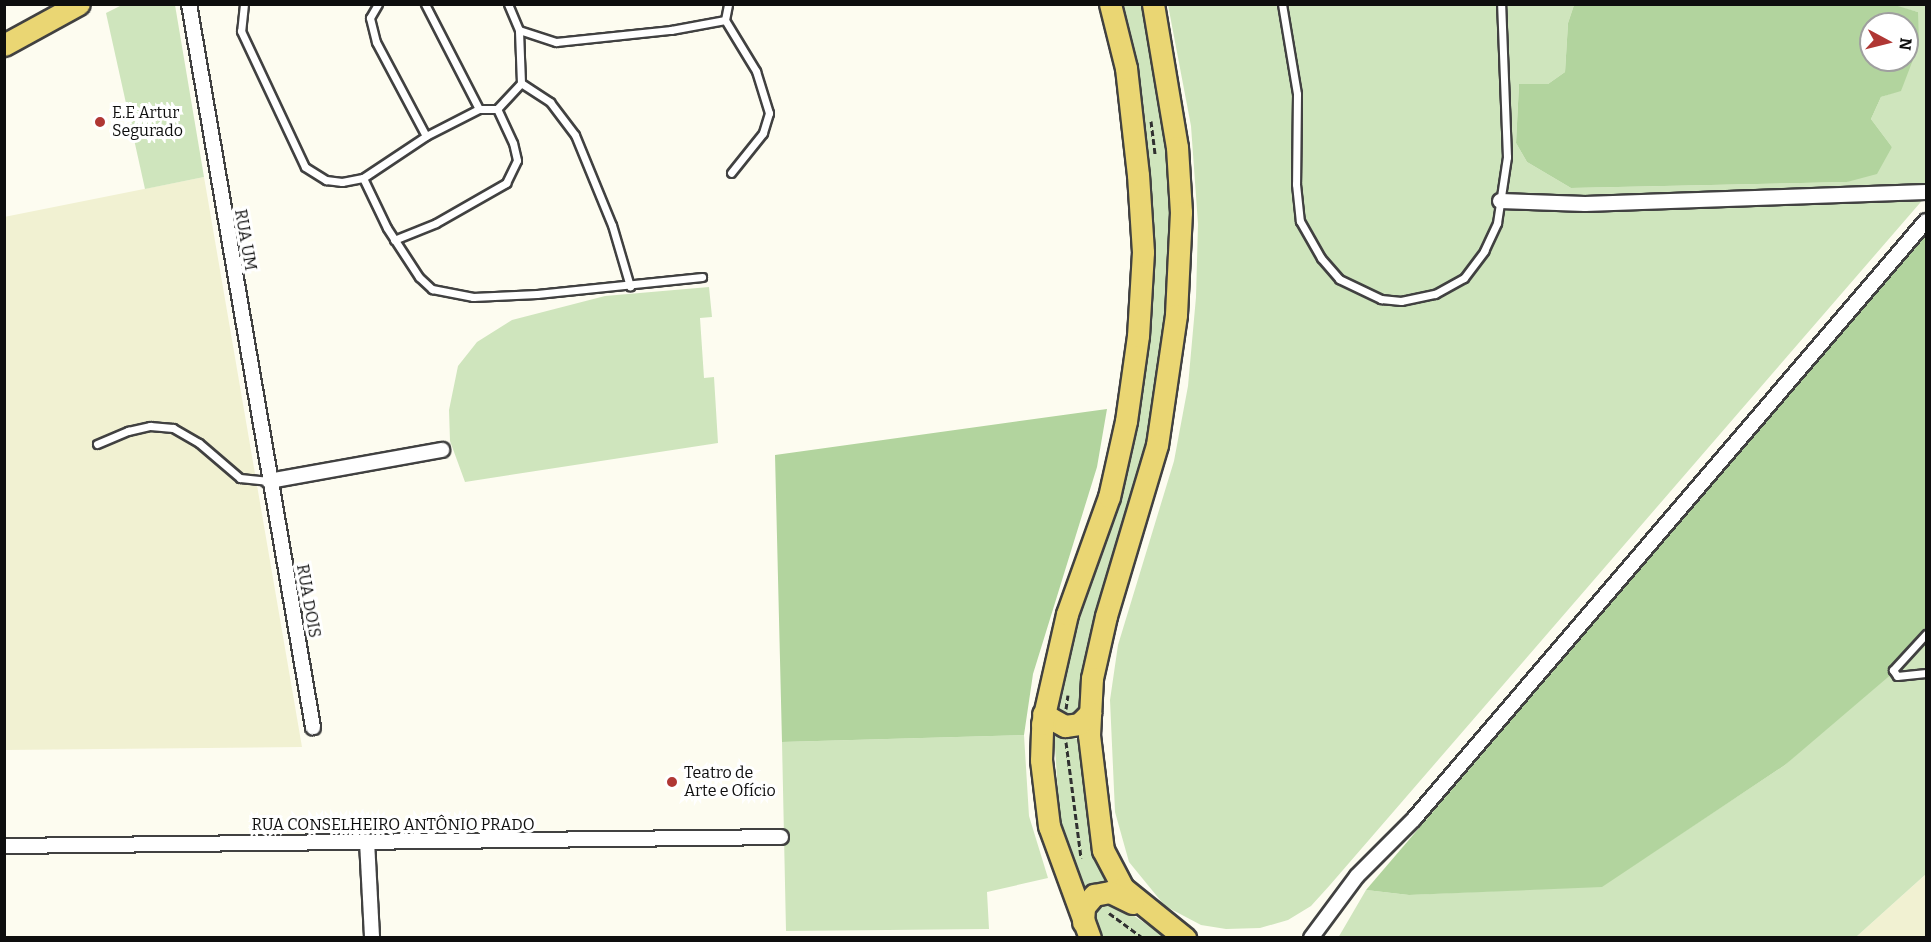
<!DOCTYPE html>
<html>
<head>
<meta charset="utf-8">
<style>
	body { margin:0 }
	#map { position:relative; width:1931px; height:942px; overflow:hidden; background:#fdfcf0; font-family:Bitter,serif }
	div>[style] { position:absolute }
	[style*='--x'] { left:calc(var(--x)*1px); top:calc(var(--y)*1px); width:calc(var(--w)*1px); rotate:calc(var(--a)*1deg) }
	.farmland>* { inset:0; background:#f1f1d2 }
	.green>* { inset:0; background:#cfe5bd }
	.forest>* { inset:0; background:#b2d49e }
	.path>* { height:3px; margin-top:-1.5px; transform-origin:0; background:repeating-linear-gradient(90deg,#303030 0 6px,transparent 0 9px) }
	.roads { filter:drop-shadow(2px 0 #414141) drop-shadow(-2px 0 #414141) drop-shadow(0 2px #414141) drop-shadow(0 -2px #414141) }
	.service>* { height:7px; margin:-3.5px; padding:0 3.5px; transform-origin:3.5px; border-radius:3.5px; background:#fff }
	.minor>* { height:14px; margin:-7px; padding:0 7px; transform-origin:7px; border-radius:7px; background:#fff }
	.primary>* { height:21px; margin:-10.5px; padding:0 10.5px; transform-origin:10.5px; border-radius:10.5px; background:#ead673 }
	.dots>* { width:16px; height:16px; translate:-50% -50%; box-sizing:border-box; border:3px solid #fff; border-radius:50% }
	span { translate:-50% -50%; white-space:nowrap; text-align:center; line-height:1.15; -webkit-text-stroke:6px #fff; paint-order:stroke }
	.poi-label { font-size:16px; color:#0e0e0e }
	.left { translate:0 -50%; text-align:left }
	.street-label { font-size:16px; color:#0e0e0e }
	.frame { position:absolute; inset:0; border:6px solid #0e0e0e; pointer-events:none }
	.north { position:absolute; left:1859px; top:12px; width:60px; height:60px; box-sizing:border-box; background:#fff; border:2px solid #9f9f9f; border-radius:50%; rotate:97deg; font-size:16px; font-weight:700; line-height:24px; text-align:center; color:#0e0e0e }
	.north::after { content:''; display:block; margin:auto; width:21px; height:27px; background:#b03734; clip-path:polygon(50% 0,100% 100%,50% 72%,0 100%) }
</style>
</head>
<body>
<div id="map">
	<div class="farmland">
		<i style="clip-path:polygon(204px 177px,302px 747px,5px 750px,4px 217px)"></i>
		<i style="clip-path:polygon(1926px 874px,1926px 937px,1856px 937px)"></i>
	</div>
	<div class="green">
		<i style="clip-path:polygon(122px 5px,175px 5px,204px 177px,145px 189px,106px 13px)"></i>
		<i style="clip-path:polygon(1118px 5px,1142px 5px,1157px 78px,1171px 188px,1169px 291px,1157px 408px,1087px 663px,1079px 715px,1074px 719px,1053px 712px,1144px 341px)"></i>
		<i style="clip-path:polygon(1168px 5px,1574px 5px,1568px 23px,1565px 72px,1548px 84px,1519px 84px,1516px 143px,1527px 162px,1571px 188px,1847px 182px,1892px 147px,1871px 119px,1881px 97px,1901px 90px,1918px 12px,1891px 5px,1926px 5px,1926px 196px,1330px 885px,1311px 906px,1288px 920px,1260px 928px,1226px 929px,1201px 925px,1165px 906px,1129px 862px,1115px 812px,1110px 700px,1118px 645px,1174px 461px,1188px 386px,1196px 297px,1198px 224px,1191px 126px)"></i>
		<i style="clip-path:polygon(709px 287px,712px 317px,700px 318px,704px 378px,714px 377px,718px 443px,465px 482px,450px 441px,449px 410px,458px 366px,477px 342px,512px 320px,605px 296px)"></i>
		<i style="clip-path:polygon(1926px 633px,1926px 874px,1856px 937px,1338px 938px,1366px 890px,1409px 895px,1602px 886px,1785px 765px)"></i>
		<i style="clip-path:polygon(1054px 732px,1077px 739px,1093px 838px,1108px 873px,1107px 881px,1080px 893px,1060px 824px)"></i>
		<i style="clip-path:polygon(1024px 735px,1029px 816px,1048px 878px,987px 892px,989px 929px,786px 931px,782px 742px)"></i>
		<i style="clip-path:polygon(1101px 900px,1127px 911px,1165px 937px,1098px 937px,1093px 905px)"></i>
	</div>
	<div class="forest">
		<i style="clip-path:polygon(evenodd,1891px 4px,1918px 12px,1919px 44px,1901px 91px,1881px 97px,1871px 119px,1892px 147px,1877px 174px,1847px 182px,1571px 188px,1527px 162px,1516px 143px,1519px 84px,1548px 84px,1565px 72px,1568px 23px,1574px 5px,1891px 4px,1871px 24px,1907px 24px,1907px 60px,1871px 60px,1871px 24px)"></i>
		<i style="clip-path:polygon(1926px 235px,1926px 633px,1894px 672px,1785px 765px,1602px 887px,1409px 895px,1366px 890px)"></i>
		<i style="clip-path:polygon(1107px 409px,1097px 467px,1033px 674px,1024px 735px,782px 742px,775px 455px)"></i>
	</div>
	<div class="path">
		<i style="--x:1151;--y:121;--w:33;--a:83"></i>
		<i style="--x:1066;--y:709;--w:14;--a:-82"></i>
		<i style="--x:1066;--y:742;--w:117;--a:82.6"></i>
		<i style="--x:1109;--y:913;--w:42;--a:36.3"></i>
	</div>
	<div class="roads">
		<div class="service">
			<i style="--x:244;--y:4;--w:27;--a:96"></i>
			<i style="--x:241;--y:31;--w:150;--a:64.8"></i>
			<i style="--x:305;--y:167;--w:25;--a:32"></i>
			<i style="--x:326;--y:180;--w:16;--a:7"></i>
			<i style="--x:342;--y:182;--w:21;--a:-11"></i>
			<i style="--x:363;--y:178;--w:55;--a:64.4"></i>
			<i style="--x:387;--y:228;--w:59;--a:56.9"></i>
			<i style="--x:419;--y:277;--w:18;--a:43"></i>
			<i style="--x:432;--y:289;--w:42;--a:11"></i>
			<i style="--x:473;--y:297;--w:64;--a:-2.7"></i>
			<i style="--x:537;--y:294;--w:166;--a:-5.9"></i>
			<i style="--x:378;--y:4;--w:16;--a:120"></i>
			<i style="--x:370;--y:18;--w:25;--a:76"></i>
			<i style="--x:376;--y:42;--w:106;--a:62"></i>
			<i style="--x:426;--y:136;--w:59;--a:-27"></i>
			<i style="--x:425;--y:4;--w:118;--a:62.8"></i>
			<i style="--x:479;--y:109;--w:18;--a:0"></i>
			<i style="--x:497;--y:109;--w:35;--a:-47"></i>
			<i style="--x:521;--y:83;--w:53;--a:-92.2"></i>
			<i style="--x:519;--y:30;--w:28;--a:-113"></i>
			<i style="--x:1282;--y:4;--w:91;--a:80.5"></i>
			<i style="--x:1297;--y:94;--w:90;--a:90.6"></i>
			<i style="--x:1296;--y:184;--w:37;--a:84"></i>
			<i style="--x:1300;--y:221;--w:43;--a:60.4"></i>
			<i style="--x:1321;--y:258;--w:28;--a:49"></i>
			<i style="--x:1339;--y:279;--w:47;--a:25.5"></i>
			<i style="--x:1381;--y:299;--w:20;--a:6"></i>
			<i style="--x:1401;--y:301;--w:35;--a:-12"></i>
			<i style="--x:1435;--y:294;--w:33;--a:-29"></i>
			<i style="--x:1464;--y:278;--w:34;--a:-53"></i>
			<i style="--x:1484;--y:251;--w:31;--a:-65"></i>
			<i style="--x:1497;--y:223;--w:67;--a:-81.4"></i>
			<i style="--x:1507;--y:157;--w:153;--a:-92.2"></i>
			<i style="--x:725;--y:20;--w:60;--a:58.7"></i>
			<i style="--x:756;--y:71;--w:44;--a:72.8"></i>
			<i style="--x:769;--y:113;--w:21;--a:107"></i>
			<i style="--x:763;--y:133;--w:51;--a:128.7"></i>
			<i style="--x:519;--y:30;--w:39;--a:18"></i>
			<i style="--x:556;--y:42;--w:116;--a:-6"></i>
			<i style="--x:671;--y:30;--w:55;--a:-10.5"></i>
			<i style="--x:725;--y:20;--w:16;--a:-79"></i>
			<i style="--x:521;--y:83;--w:35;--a:33"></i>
			<i style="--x:550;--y:102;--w:41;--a:52.9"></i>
			<i style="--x:575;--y:135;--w:97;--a:67.7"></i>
			<i style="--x:612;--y:225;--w:64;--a:73.6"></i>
			<i style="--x:363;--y:178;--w:76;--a:-33.7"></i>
			<i style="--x:394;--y:240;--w:45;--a:-22"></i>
			<i style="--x:436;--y:223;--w:81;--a:-29.7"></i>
			<i style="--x:506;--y:183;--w:25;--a:-64"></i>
			<i style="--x:517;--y:160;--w:17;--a:-103"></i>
			<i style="--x:513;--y:143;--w:38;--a:-115"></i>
			<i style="--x:97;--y:444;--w:34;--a:-23"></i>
			<i style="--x:128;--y:431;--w:23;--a:-13"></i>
			<i style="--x:150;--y:426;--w:23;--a:5"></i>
			<i style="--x:173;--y:428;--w:30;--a:30"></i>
			<i style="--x:199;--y:443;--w:54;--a:40.5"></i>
			<i style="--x:240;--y:478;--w:29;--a:6"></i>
			<i style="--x:1926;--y:634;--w:49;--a:132.5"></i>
			<i style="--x:1893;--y:670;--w:7;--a:56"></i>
			<i style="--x:1897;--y:676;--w:29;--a:-6"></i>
		</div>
		<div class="minor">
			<i style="--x:189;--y:4;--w:734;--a:80.27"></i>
			<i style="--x:1500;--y:201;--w:85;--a:2"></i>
			<i style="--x:1585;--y:204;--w:341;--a:-2"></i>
			<i style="--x:269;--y:481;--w:176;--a:-10.2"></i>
			<i style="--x:367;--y:841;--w:97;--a:87"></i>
			<i style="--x:4;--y:846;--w:777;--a:-0.66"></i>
			<i style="--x:1311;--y:938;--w:77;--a:-53.4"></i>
			<i style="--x:1357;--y:876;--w:81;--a:-45"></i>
			<i style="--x:1414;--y:819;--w:787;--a:-49.43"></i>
		</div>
		<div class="primary">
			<i style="--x:1153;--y:4;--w:145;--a:80.5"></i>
			<i style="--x:1177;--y:147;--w:65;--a:86.5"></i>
			<i style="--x:1181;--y:212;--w:103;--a:92.8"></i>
			<i style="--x:1176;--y:315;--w:131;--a:98.3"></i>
			<i style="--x:1157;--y:445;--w:178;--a:106.6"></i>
			<i style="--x:1106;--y:616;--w:64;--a:102.7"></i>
			<i style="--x:1092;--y:678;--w:57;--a:93"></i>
			<i style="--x:1089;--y:735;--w:116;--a:83.1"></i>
			<i style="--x:1103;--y:850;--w:43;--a:62.2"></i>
			<i style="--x:1123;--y:888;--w:80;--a:38.9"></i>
			<i style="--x:4;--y:45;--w:85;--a:-28.7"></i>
			<i style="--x:1043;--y:714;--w:25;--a:29"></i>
			<i style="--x:1065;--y:726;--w:14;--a:-8"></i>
			<i style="--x:1079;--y:724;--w:16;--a:-45"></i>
			<i style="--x:1083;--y:922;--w:15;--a:-86"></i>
			<i style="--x:1084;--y:907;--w:16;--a:-50"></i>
			<i style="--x:1094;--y:895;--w:16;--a:-11"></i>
			<i style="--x:1110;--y:892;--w:25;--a:26"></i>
			<i style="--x:1090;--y:938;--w:119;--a:-110.1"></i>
			<i style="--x:1049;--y:826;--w:66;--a:-96.9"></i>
			<i style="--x:1041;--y:760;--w:36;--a:-88"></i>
			<i style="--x:1042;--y:724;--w:113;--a:-77.2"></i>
			<i style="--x:1067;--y:614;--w:124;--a:-70.3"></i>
			<i style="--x:1109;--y:497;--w:78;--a:-77.4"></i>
			<i style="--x:1126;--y:421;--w:86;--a:-82"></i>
			<i style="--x:1138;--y:336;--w:84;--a:-86.6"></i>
			<i style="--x:1143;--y:252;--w:77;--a:-93.7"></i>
			<i style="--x:1138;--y:175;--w:108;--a:-96.4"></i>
			<i style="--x:1126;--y:68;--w:66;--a:-104"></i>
		</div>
	</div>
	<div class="dots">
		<i style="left:100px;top:122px;background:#b03734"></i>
		<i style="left:672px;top:782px;background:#b03734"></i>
	</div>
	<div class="poi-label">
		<span class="left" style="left:112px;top:122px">E.E Artur<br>Segurado</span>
		<span class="left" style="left:684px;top:782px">Teatro de<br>Arte e Ofício</span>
	</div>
	<div class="street-label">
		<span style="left:245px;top:240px;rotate:80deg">RUA UM</span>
		<span style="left:308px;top:601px;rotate:80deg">RUA DOIS</span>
		<span style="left:393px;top:825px">RUA CONSELHEIRO ANTÔNIO PRADO</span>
	</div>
	<div class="frame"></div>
	<div class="north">N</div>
</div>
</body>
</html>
